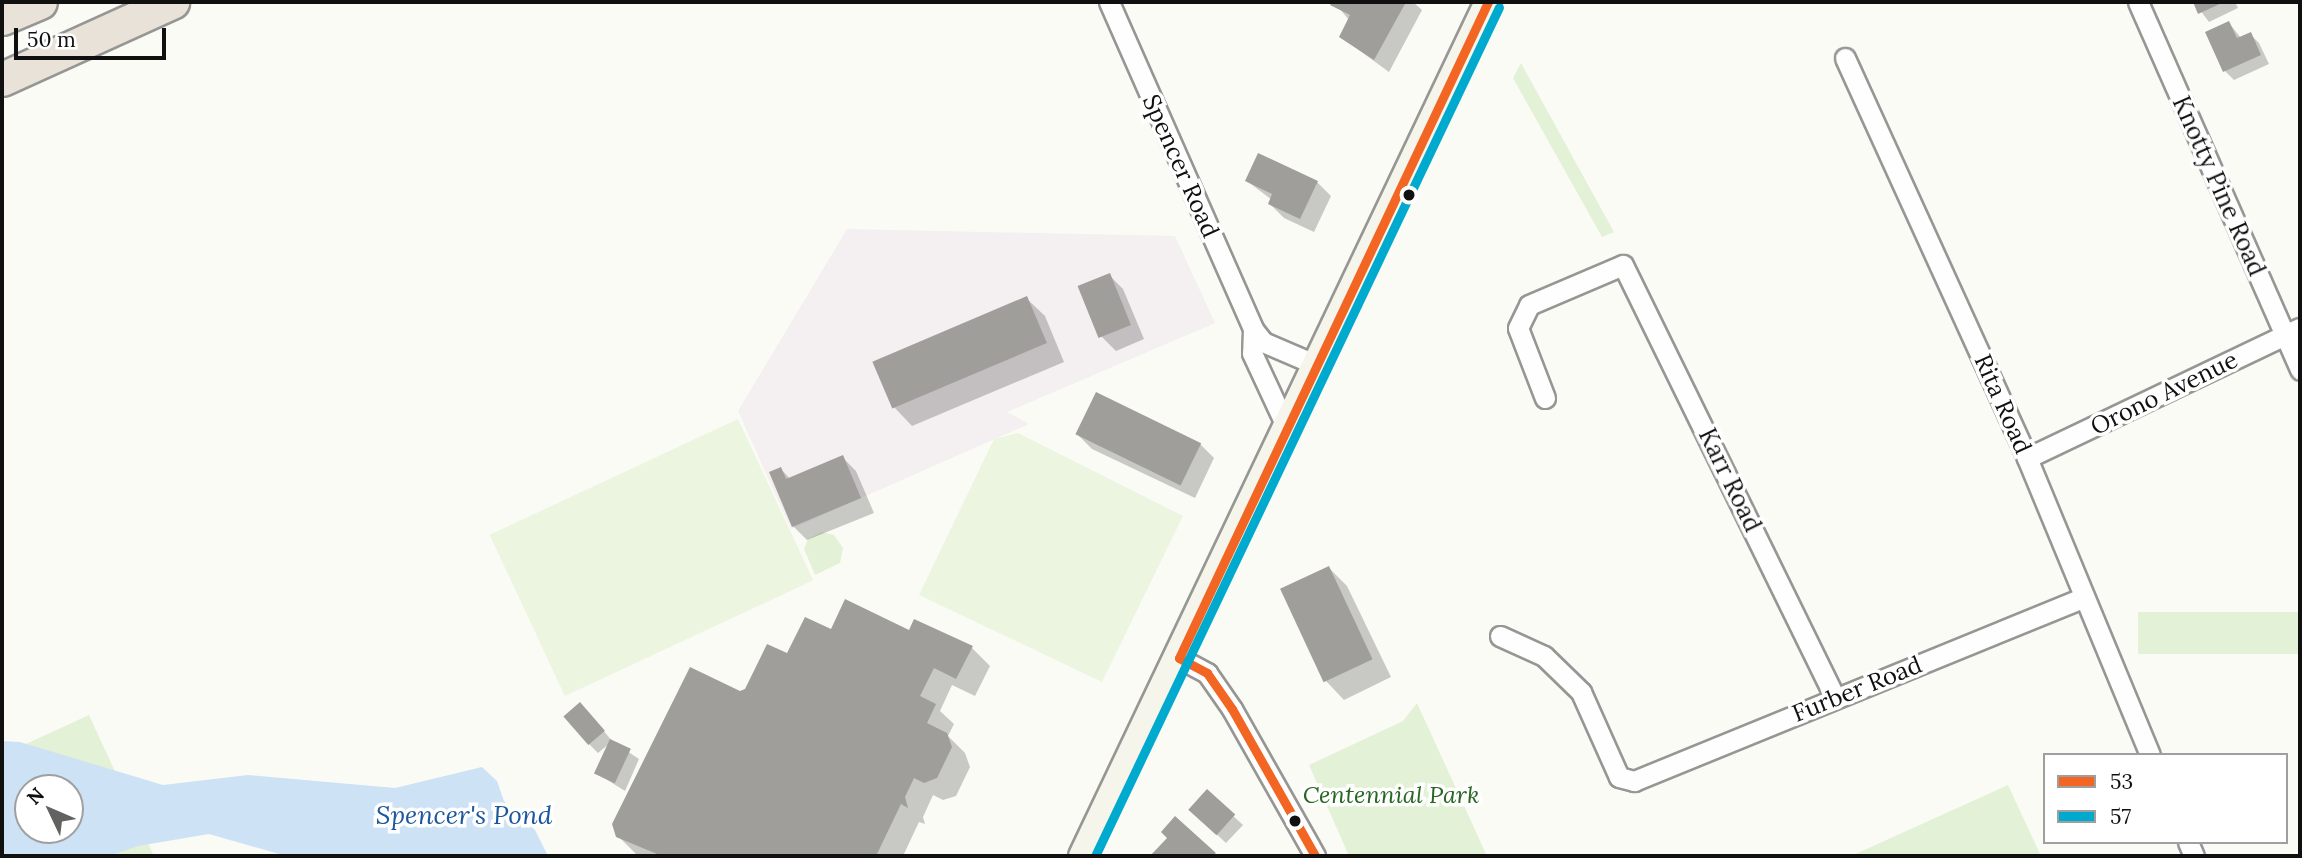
<!DOCTYPE html>
<html>
<head>
<meta charset="utf-8">
<style>
	body { margin:0 }
	#map { position:relative; width:2302px; height:858px; overflow:hidden; background:#fbfbf6; font-family:Lora,serif }
	div>[style] { position:absolute }
	[style*='--x'] { left:calc(var(--x)*1px); top:calc(var(--y)*1px); width:calc(var(--w)*1px); rotate:calc(var(--a)*1deg) }
	.industrial>* { inset:0; background:#f4eff1 }
	.green>* { inset:0; background:#e3f1d7; transform-origin:0 0 }
	.pitch>* { inset:0; background:#ecf5e0; transform-origin:0 0 }
	.water>* { inset:0; background:#cde2f5 }
	.shadow>* { inset:0; background:#0003 }
	.building>* { inset:0; background:#9f9e9b; transform-origin:0 0 }
	.roads { filter:drop-shadow(2px 0 #969694) drop-shadow(-2px 0 #969694) drop-shadow(0 2px #969694) drop-shadow(0 -2px #969694) }
	.minor>* { height:19px; margin:-9.5px; padding:0 9.5px; transform-origin:9.5px; border-radius:9.5px; background:#fefefe }
	.secondary>* { height:26px; margin:-13px; padding:0 13px; transform-origin:13px; border-radius:13px; background:#f5f5ec }
	.motorway>* { height:33px; margin:-16.5px; padding:0 16.5px; transform-origin:16.5px; border-radius:16.5px; background:#e9e2d8 }
	.bus-1>* { height:9px; margin:-4.5px; padding:0 4.5px; transform-origin:4.5px; border-radius:4.5px; background:#f26522 }
	.bus-2>* { height:9px; margin:-4.5px; padding:0 4.5px; transform-origin:4.5px; border-radius:4.5px; background:#00a9ce }
	.dots>* { width:19px; height:19px; translate:-50% -50%; box-sizing:border-box; border:4px solid #fff; border-radius:50% }
	span { translate:-50% -50%; white-space:nowrap; text-align:center; line-height:1.15; -webkit-text-stroke:7px #fff; paint-order:stroke }
	.street-label { font-size:24px; color:#101010 }
	.park-label { font-size:24px; color:#286621; font-style:italic }
	.water-label { font-size:26px; color:#1c579e; font-style:italic }
	.frame { position:absolute; inset:0; border:4px solid #101010; pointer-events:none }
	.legend { position:absolute; left:2043px; top:753px; width:245px; height:91px; box-sizing:border-box; background:#fff; border:2px solid #9f9f9f; margin:0; padding:9px 12px; list-style:none; font-size:21px; color:#101010 }
	.legend li { display:flex; align-items:center; gap:14px; height:35px }
	.legend b { width:35px; border:2px solid #9f9f9f }
	.north { position:absolute; left:14px; top:774px; width:70px; height:70px; box-sizing:border-box; background:#fff; border:2px solid #9f9f9f; border-radius:50%; rotate:314deg; font-size:19px; font-weight:700; line-height:28px; text-align:center; color:#101010 }
	.north::after { content:''; display:block; margin:auto; width:24px; height:32px; background:#626260; clip-path:polygon(50% 0,100% 100%,50% 72%,0 100%) }
	.scale { position:absolute; left:14px; top:28px; width:152px; height:32px; box-sizing:border-box; border:4px solid #101010; border-top:0; padding-left:9px; font-size:21px; line-height:24px; white-space:nowrap; color:#101010; -webkit-text-stroke:5px #fff; paint-order:stroke }
</style>
</head>
<body>
<div id="map">
	<div class="industrial">
		<i style="clip-path:polygon(847px 229px,1175px 236px,1215px 323px,1007px 412px,1029px 424px,791px 529px,738px 411px)"></i>
	</div>
	<div class="green">
		<i style="clip-path:polygon(1521px 63px,1614px 232px,1602px 237px,1513px 78px)"></i>
		<i style="clip-path:polygon(822px 532px,834px 535px,843px 548px,840px 563px,815px 575px,804px 549px,808px 539px)"></i>
		<i style="left:2300px;top:612px;width:42px;height:162px;rotate:90deg"></i>
		<i style="clip-path:polygon(1417px 703px,1487px 856px,1349px 856px,1309px 765px,1403px 721px)"></i>
		<i style="clip-path:polygon(evenodd,89px 715px,154px 856px,2px 856px,2px 755px,89px 715px,28px 788px,70px 788px,70px 830px,28px 830px,28px 788px)"></i>
		<i style="clip-path:polygon(2008px 785px,2041px 856px,1851px 856px)"></i>
	</div>
	<div class="pitch">
		<i style="left:738px;top:419px;width:178px;height:274px;rotate:65deg"></i>
		<i style="clip-path:polygon(1018px 433px,1183px 516px,1102px 682px,919px 595px,994px 439px)"></i>
	</div>
	<div class="water">
		<i style="clip-path:polygon(evenodd,2px 741px,20px 742px,163px 785px,248px 775px,395px 788px,482px 767px,497px 781px,504px 801px,535px 830px,548px 856px,286px 856px,209px 834px,138px 846px,109px 856px,2px 856px,2px 741px,28px 788px,70px 788px,70px 830px,28px 830px,28px 788px)"></i>
	</div>
	<div class="shadow">
		<i style="clip-path:polygon(1334px 2px,1413px 2px,1422px 10px,1389px 72px,1341px 37px,1349px 20px)"></i>
		<i style="clip-path:polygon(2194px 2px,2235px 2px,2238px 8px,2209px 22px)"></i>
		<i style="clip-path:polygon(2229px 23px,2241px 38px,2250px 34px,2259px 43px,2269px 64px,2234px 80px,2225px 71px)"></i>
		<i style="clip-path:polygon(1247px 181px,1317px 182px,1331px 196px,1314px 232px,1284px 218px,1270px 204px,1272px 200px)"></i>
		<i style="clip-path:polygon(1109px 275px,1123px 289px,1144px 339px,1116px 351px,1102px 337px)"></i>
		<i style="clip-path:polygon(1026px 298px,1045px 316px,1064px 362px,912px 426px,894px 407px,875px 362px)"></i>
		<i style="clip-path:polygon(1078px 435px,1200px 444px,1214px 458px,1195px 498px,1092px 449px)"></i>
		<i style="clip-path:polygon(842px 457px,856px 471px,874px 513px,807px 540px,793px 526px,781px 469px,790px 479px)"></i>
		<i style="clip-path:polygon(1329px 568px,1347px 586px,1391px 677px,1344px 700px,1326px 681px,1282px 590px)"></i>
		<i style="clip-path:polygon(831px 632px,909px 632px,972px 648px,990px 666px,975px 696px,952px 685px,940px 711px,954px 724px,948px 736px,965px 753px,970px 767px,956px 796px,943px 800px,933px 795px,923px 817px,925px 824px,919px 822px,903px 856px,637px 855px,618px 836px,740px 693px,788px 656px)"></i>
		<i style="clip-path:polygon(589px 713px,612px 741px,639px 759px,625px 791px,596px 773px,610px 743px,598px 753px,589px 744px)"></i>
		<i style="clip-path:polygon(1207px 792px,1243px 825px,1226px 843px,1200px 819px)"></i>
	</div>
	<div class="building">
		<i style="clip-path:polygon(1332px 2px,1406px 2px,1374px 60px,1339px 37px,1350px 15px,1330px 5px)"></i>
		<i style="clip-path:polygon(2193px 2px,2224px 2px,2198px 14px)"></i>
		<i style="clip-path:polygon(2229px 21px,2237px 38px,2251px 32px,2261px 55px,2223px 72px,2205px 32px)"></i>
		<i style="clip-path:polygon(1258px 153px,1318px 181px,1300px 219px,1268px 204px,1272px 194px,1245px 181px)"></i>
		<i style="left:1110px;top:273px;width:56px;height:35px;rotate:68deg"></i>
		<i style="left:1027px;top:296px;width:51px;height:168px;rotate:67deg"></i>
		<i style="left:1096px;top:392px;width:117px;height:47px;rotate:26deg"></i>
		<i style="clip-path:polygon(843px 455px,861px 498px,792px 527px,769px 472px,781px 467px,786px 479px)"></i>
		<i style="left:1329px;top:566px;width:103px;height:54px;rotate:65deg"></i>
		<i style="clip-path:polygon(845px 599px,909px 630px,914px 619px,973px 646px,956px 679px,934px 668px,920px 696px,936px 704px,927px 723px,947px 733px,952px 747px,937px 778px,924px 783px,914px 778px,905px 797px,908px 808px,901px 804px,876px 856px,662px 856px,616px 837px,612px 824px,690px 667px,740px 691px,745px 689px,767px 644px,787px 653px,805px 617px,831px 629px)"></i>
		<i style="left:580px;top:702px;width:38px;height:22px;rotate:49deg"></i>
		<i style="left:610px;top:739px;width:23px;height:38px;rotate:25deg"></i>
		<i style="left:1207px;top:789px;width:38px;height:28px;rotate:42deg"></i>
		<i style="clip-path:polygon(1175px 816px,1216px 853px,1212px 856px,1150px 856px,1167px 838px,1161px 832px)"></i>
	</div>
	<div class="roads">
		<div class="minor">
			<i style="--x:1109;--y:2;--w:357;--a:66.2"></i>
			<i style="--x:1253;--y:329;--w:16;--a:52"></i>
			<i style="--x:1263;--y:342;--w:59;--a:23.1"></i>
			<i style="--x:2138;--y:2;--w:402;--a:66.2"></i>
			<i style="--x:1845;--y:58;--w:439;--a:65.5"></i>
			<i style="--x:2027;--y:458;--w:321;--a:67.5"></i>
			<i style="--x:1253;--y:329;--w:24;--a:92"></i>
			<i style="--x:1252;--y:353;--w:83;--a:65"></i>
			<i style="--x:1545;--y:398;--w:75;--a:-111.1"></i>
			<i style="--x:1518;--y:328;--w:25;--a:-64"></i>
			<i style="--x:1529;--y:305;--w:102;--a:-23.1"></i>
			<i style="--x:1623;--y:265;--w:481;--a:63.9"></i>
			<i style="--x:2027;--y:458;--w:302;--a:-25.5"></i>
			<i style="--x:1500;--y:636;--w:48;--a:24.4"></i>
			<i style="--x:1544;--y:656;--w:52;--a:44.2"></i>
			<i style="--x:1581;--y:692;--w:93;--a:65.9"></i>
			<i style="--x:1619;--y:777;--w:16;--a:15"></i>
			<i style="--x:1634;--y:781;--w:484;--a:-22.2"></i>
			<i style="--x:1179;--y:658;--w:32;--a:28"></i>
			<i style="--x:1207;--y:673;--w:44;--a:55.2"></i>
			<i style="--x:1232;--y:709;--w:169;--a:60.5"></i>
			<i style="--x:2188;--y:842;--w:15;--a:67"></i>
		</div>
		<div class="secondary">
			<i style="--x:1082;--y:856;--w:946;--a:-64.57"></i>
		</div>
		<div class="motorway">
			<i style="--x:2;--y:18;--w:41;--a:-22.8"></i>
			<i style="--x:2;--y:79;--w:187;--a:-24.4"></i>
		</div>
	</div>
	<div class="bus-1">
		<i style="--x:1179;--y:658;--w:725;--a:-64.78"></i>
		<i style="--x:1179;--y:658;--w:32;--a:28"></i>
		<i style="--x:1207;--y:673;--w:44;--a:55.2"></i>
		<i style="--x:1232;--y:709;--w:169;--a:60.5"></i>
	</div>
	<div class="bus-2">
		<i style="--x:1095;--y:856;--w:940;--a:-64.55"></i>
	</div>
	<div class="dots">
		<i style="left:1409px;top:195px;background:#101010"></i>
		<i style="left:1295px;top:821px;background:#101010"></i>
	</div>
	<div class="street-label">
		<span style="left:1181px;top:166px;rotate:66deg">Spencer Road</span>
		<span style="left:2219px;top:186px;rotate:66deg">Knotty Pine Road</span>
		<span style="left:2164px;top:393px;rotate:-26deg">Orono Avenue</span>
		<span style="left:2003px;top:404px;rotate:66deg">Rita Road</span>
		<span style="left:1730px;top:480px;rotate:64deg">Karr Road</span>
		<span style="left:1857px;top:689px;rotate:-22deg">Furber Road</span>
	</div>
	<div class="park-label">
		<span style="left:1391px;top:795px">Centennial Park</span>
	</div>
	<div class="water-label">
		<span style="left:464px;top:815px">Spencer's Pond</span>
	</div>
	<div class="frame"></div>
	<ul class="legend">
	<li><b style="height:9px;background:#f26522"></b>53</li>
	<li><b style="height:9px;background:#00a9ce"></b>57</li>
	</ul>
	<div class="north">N</div>
	<div class="scale">50 m</div>
</div>
</body>
</html>
